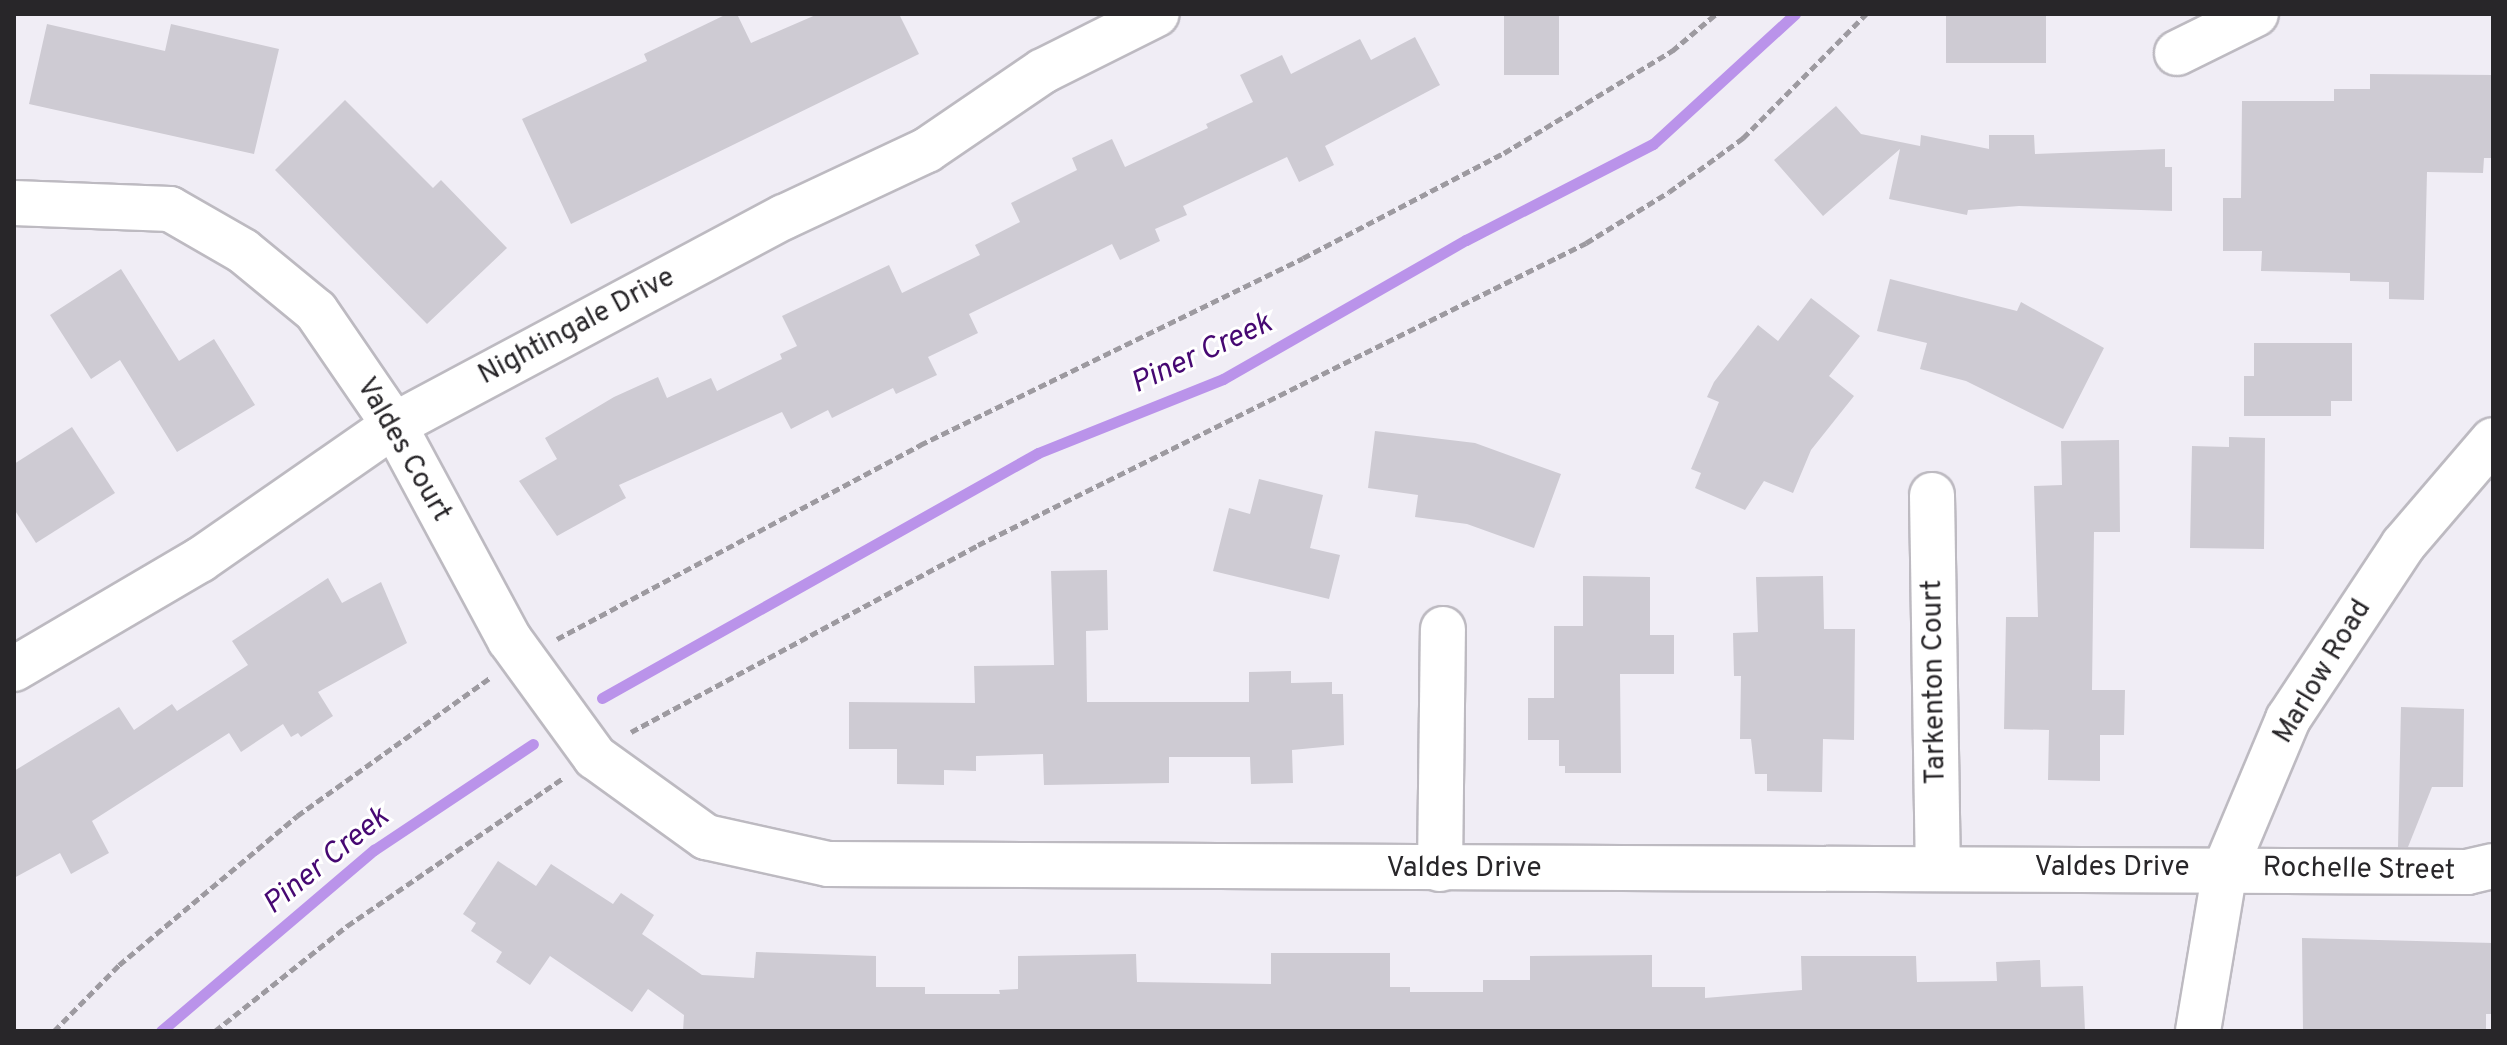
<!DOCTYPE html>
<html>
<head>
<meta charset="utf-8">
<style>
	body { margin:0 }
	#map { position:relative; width:2507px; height:1045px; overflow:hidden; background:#f0edf5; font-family:Overpass,sans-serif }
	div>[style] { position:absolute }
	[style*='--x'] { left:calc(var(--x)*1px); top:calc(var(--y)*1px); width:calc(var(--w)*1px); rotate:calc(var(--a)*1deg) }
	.stream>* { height:11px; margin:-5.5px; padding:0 5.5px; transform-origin:5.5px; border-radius:5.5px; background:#ba93ea }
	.building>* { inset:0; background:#cecbd3; transform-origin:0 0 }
	.path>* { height:5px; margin-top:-2.5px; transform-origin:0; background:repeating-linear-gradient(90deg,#9d9aa0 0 8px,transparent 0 12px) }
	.roads { filter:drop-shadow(2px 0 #bdbac1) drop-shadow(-2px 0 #bdbac1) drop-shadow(0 2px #bdbac1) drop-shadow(0 -2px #bdbac1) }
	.minor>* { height:44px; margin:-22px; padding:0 22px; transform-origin:22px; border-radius:22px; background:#fff }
	.secondary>* { height:44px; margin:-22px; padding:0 22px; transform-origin:22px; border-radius:22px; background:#fff }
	span { translate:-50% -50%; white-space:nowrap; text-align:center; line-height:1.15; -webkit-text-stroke:6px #fff; paint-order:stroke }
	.street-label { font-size:28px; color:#282629 }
	.water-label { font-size:30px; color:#460872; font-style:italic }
	.frame { position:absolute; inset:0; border:16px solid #282629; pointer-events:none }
</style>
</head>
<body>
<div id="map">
	<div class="stream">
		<i style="--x:602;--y:698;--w:500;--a:-29.33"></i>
		<i style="--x:1038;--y:453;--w:199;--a:-21.8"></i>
		<i style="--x:1223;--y:379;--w:280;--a:-29.8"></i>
		<i style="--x:1466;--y:240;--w:210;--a:-27.2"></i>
		<i style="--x:1653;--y:144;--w:193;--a:-42.5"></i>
		<i style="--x:161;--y:1031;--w:280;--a:-40.4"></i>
		<i style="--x:374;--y:850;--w:191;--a:-33.7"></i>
	</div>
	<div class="building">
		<i style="clip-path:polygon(727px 14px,737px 14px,751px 43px,818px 14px,899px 14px,919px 54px,571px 224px,522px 119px,647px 61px,644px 54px)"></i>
		<i style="left:1504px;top:14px;width:55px;height:61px"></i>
		<i style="left:1946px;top:14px;width:100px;height:49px"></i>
		<i style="clip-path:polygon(47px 24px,165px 51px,171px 24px,279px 49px,254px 154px,29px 104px)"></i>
		<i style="clip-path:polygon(1415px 37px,1440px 85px,1325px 146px,1334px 165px,1299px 182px,1287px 157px,1183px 206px,1187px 215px,1155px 229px,1160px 241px,1120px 260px,1112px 244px,969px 314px,978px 333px,928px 357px,937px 375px,896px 394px,893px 388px,832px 418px,828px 410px,791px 429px,782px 412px,619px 485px,626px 498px,557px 536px,519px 481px,557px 459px,545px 438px,614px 397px,658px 377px,667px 398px,711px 378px,717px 391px,782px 359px,780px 354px,797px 346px,782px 316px,889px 265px,902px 293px,980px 255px,975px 245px,1020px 222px,1011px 203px,1077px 170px,1072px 158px,1112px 139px,1125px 167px,1208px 128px,1206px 124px,1253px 102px,1240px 75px,1282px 55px,1291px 74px,1360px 39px,1371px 60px)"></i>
		<i style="clip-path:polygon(2370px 74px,2493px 75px,2493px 158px,2484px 158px,2483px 173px,2427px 172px,2424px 300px,2389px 299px,2389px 282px,2350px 281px,2350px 273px,2261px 271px,2262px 251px,2223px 251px,2223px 198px,2241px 198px,2242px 101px,2334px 101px,2334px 89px,2370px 89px)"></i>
		<i style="clip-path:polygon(345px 100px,433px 188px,441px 180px,507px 248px,427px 324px,275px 170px)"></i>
		<i style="clip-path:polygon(1836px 106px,1861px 134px,1920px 146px,1921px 135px,1989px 149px,1989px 135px,2034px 135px,2035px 154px,2165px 149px,2165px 167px,2172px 167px,2172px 211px,2019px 206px,1968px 210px,1967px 215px,1889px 199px,1900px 149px,1823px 216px,1774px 160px)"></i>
		<i style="clip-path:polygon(121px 269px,179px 361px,214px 339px,255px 405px,177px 452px,120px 360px,91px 379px,50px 315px)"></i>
		<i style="clip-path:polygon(1890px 279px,2017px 311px,2021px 302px,2104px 348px,2063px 429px,1966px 381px,1920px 369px,1927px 343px,1877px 331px)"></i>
		<i style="clip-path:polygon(1811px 298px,1860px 336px,1829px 376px,1854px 396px,1811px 450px,1793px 493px,1764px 481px,1745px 510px,1695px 488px,1701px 473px,1691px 469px,1719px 402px,1707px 397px,1714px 382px,1758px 325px,1778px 341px)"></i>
		<i style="clip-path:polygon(2254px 343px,2352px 343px,2352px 401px,2331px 401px,2331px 416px,2244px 416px,2244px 376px,2254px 376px)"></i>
		<i style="clip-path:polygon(72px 427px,115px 493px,36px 543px,14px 509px,14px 464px)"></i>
		<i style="clip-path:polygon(1375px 431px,1475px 443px,1561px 474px,1534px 548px,1467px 524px,1415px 517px,1418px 495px,1368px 488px)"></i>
		<i style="clip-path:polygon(2229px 437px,2265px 438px,2264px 549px,2190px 548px,2192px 446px,2229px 447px)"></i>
		<i style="clip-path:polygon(2119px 440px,2120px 532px,2094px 532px,2092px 690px,2125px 690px,2124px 735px,2100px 735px,2100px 781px,2048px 780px,2049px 730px,2004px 729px,2006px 617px,2038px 617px,2034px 486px,2062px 485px,2061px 441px)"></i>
		<i style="clip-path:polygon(1259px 479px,1323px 495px,1310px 548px,1340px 555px,1329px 599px,1213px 571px,1229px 508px,1250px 514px)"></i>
		<i style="clip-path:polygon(1107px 570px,1108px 630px,1086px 631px,1087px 702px,1249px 702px,1249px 672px,1291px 671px,1291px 683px,1332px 682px,1332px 694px,1343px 694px,1344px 745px,1292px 750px,1293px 783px,1251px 784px,1250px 757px,1169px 757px,1169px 783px,1044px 785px,1043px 754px,976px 756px,976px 771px,944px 770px,944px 785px,897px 784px,897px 749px,849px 749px,849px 702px,975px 703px,974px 666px,1054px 665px,1051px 571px)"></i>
		<i style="clip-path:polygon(1583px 576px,1650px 577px,1650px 635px,1674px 635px,1674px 674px,1620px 674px,1621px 773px,1565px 773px,1565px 766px,1559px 766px,1559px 740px,1528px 740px,1528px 698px,1554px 698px,1554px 626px,1583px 626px)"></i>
		<i style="clip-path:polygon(1823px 576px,1824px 629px,1855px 629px,1854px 740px,1823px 739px,1822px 792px,1767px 791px,1767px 774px,1755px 774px,1751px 739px,1740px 739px,1741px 676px,1734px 676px,1733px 633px,1758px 632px,1756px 577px)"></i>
		<i style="clip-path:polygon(328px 578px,342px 603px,381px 582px,407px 643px,318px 692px,333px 716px,301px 737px,298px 733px,291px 737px,283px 724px,241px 752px,229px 733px,92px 821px,109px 853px,71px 874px,60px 853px,14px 878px,14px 771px,119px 707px,134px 730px,172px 704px,177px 711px,248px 665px,232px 641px)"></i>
		<i style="clip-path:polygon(2401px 707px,2464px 709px,2463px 787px,2432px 787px,2408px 847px,2398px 847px)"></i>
		<i style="clip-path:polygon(498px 861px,536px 886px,551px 864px,613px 904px,621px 893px,654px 915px,642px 934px,702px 975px,754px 978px,756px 952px,876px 956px,876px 987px,925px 987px,925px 994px,1000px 994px,999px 990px,1018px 989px,1018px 956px,1136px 954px,1137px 982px,1271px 984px,1271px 953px,1390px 953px,1390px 987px,1410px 987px,1410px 992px,1483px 992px,1483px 980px,1530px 980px,1530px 956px,1652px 955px,1652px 987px,1705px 987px,1705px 998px,1802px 990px,1801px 956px,1916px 956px,1917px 982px,1997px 981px,1996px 962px,2040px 960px,2041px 987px,2083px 986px,2085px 1031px,683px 1031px,684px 1015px,648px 989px,632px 1012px,550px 956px,530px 985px,496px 962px,502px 952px,471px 931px,476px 923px,463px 914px)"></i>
		<i style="clip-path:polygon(2302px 938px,2493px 943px,2493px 1014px,2486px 1014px,2486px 1031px,2303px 1031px)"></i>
	</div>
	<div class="path">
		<i style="--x:557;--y:639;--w:412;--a:-28.1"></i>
		<i style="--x:920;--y:445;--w:426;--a:-26"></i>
		<i style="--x:1303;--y:258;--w:227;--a:-27.6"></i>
		<i style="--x:1504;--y:153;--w:197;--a:-31.3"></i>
		<i style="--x:1672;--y:51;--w:57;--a:-40.1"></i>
		<i style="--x:631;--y:732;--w:394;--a:-28.3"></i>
		<i style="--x:978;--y:545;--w:679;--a:-26.41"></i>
		<i style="--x:1586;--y:243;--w:97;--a:-31.6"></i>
		<i style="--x:1669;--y:192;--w:92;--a:-36.1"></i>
		<i style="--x:1743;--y:138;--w:175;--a:-45.2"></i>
		<i style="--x:54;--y:1031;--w:93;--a:-45.4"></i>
		<i style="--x:119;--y:965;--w:232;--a:-39.9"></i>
		<i style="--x:297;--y:816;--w:237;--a:-35.6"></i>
		<i style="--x:215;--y:1031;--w:169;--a:-38.5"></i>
		<i style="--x:347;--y:926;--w:262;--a:-34.4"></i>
	</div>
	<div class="roads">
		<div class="minor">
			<i style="--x:2177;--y:53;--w:88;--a:-26.3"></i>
			<i style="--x:14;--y:203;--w:156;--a:2.2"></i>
			<i style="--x:170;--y:209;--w:84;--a:29.9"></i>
			<i style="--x:243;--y:251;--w:94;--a:39.4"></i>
			<i style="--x:316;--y:311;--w:138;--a:55.6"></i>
			<i style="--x:394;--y:425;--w:244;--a:61.7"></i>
			<i style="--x:510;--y:640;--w:145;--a:54"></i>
			<i style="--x:595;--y:757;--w:137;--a:35.8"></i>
			<i style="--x:706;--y:837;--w:125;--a:12.5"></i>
			<i style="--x:828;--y:864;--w:1639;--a:0.28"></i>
			<i style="--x:2467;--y:872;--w:27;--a:-13"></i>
			<i style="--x:1932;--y:495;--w:374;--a:89.1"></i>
			<i style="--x:14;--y:669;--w:216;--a:-30.4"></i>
			<i style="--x:200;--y:560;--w:236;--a:-34.8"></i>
			<i style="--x:394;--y:425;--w:442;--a:-28.1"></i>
			<i style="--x:784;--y:217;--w:158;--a:-25.1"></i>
			<i style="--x:927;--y:150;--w:140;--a:-34.3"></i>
			<i style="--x:1043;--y:71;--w:127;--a:-26.6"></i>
			<i style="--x:1440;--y:869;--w:240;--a:-89.3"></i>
		</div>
		<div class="secondary">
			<i style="--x:2198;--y:1031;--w:164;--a:-80.5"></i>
			<i style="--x:2225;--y:869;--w:163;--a:-67.2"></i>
			<i style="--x:2288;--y:719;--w:209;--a:-56.5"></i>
			<i style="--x:2403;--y:545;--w:138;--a:-49.4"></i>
		</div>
	</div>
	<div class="street-label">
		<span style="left:577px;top:327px;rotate:-28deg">Nightingale Drive</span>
		<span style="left:403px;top:450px;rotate:60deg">Valdes Court</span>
		<span style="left:2323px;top:672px;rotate:-59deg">Marlow Road</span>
		<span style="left:1935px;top:682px;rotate:-91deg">Tarkenton Court</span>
		<span style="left:2112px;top:868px">Valdes Drive</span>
		<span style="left:1464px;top:869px">Valdes Drive</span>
		<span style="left:2359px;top:870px;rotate:1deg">Rochelle Street</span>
	</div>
	<div class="water-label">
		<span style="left:1202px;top:355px;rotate:-25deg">Piner Creek</span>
		<span style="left:327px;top:862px;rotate:-39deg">Piner Creek</span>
	</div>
	<div class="frame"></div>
</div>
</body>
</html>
